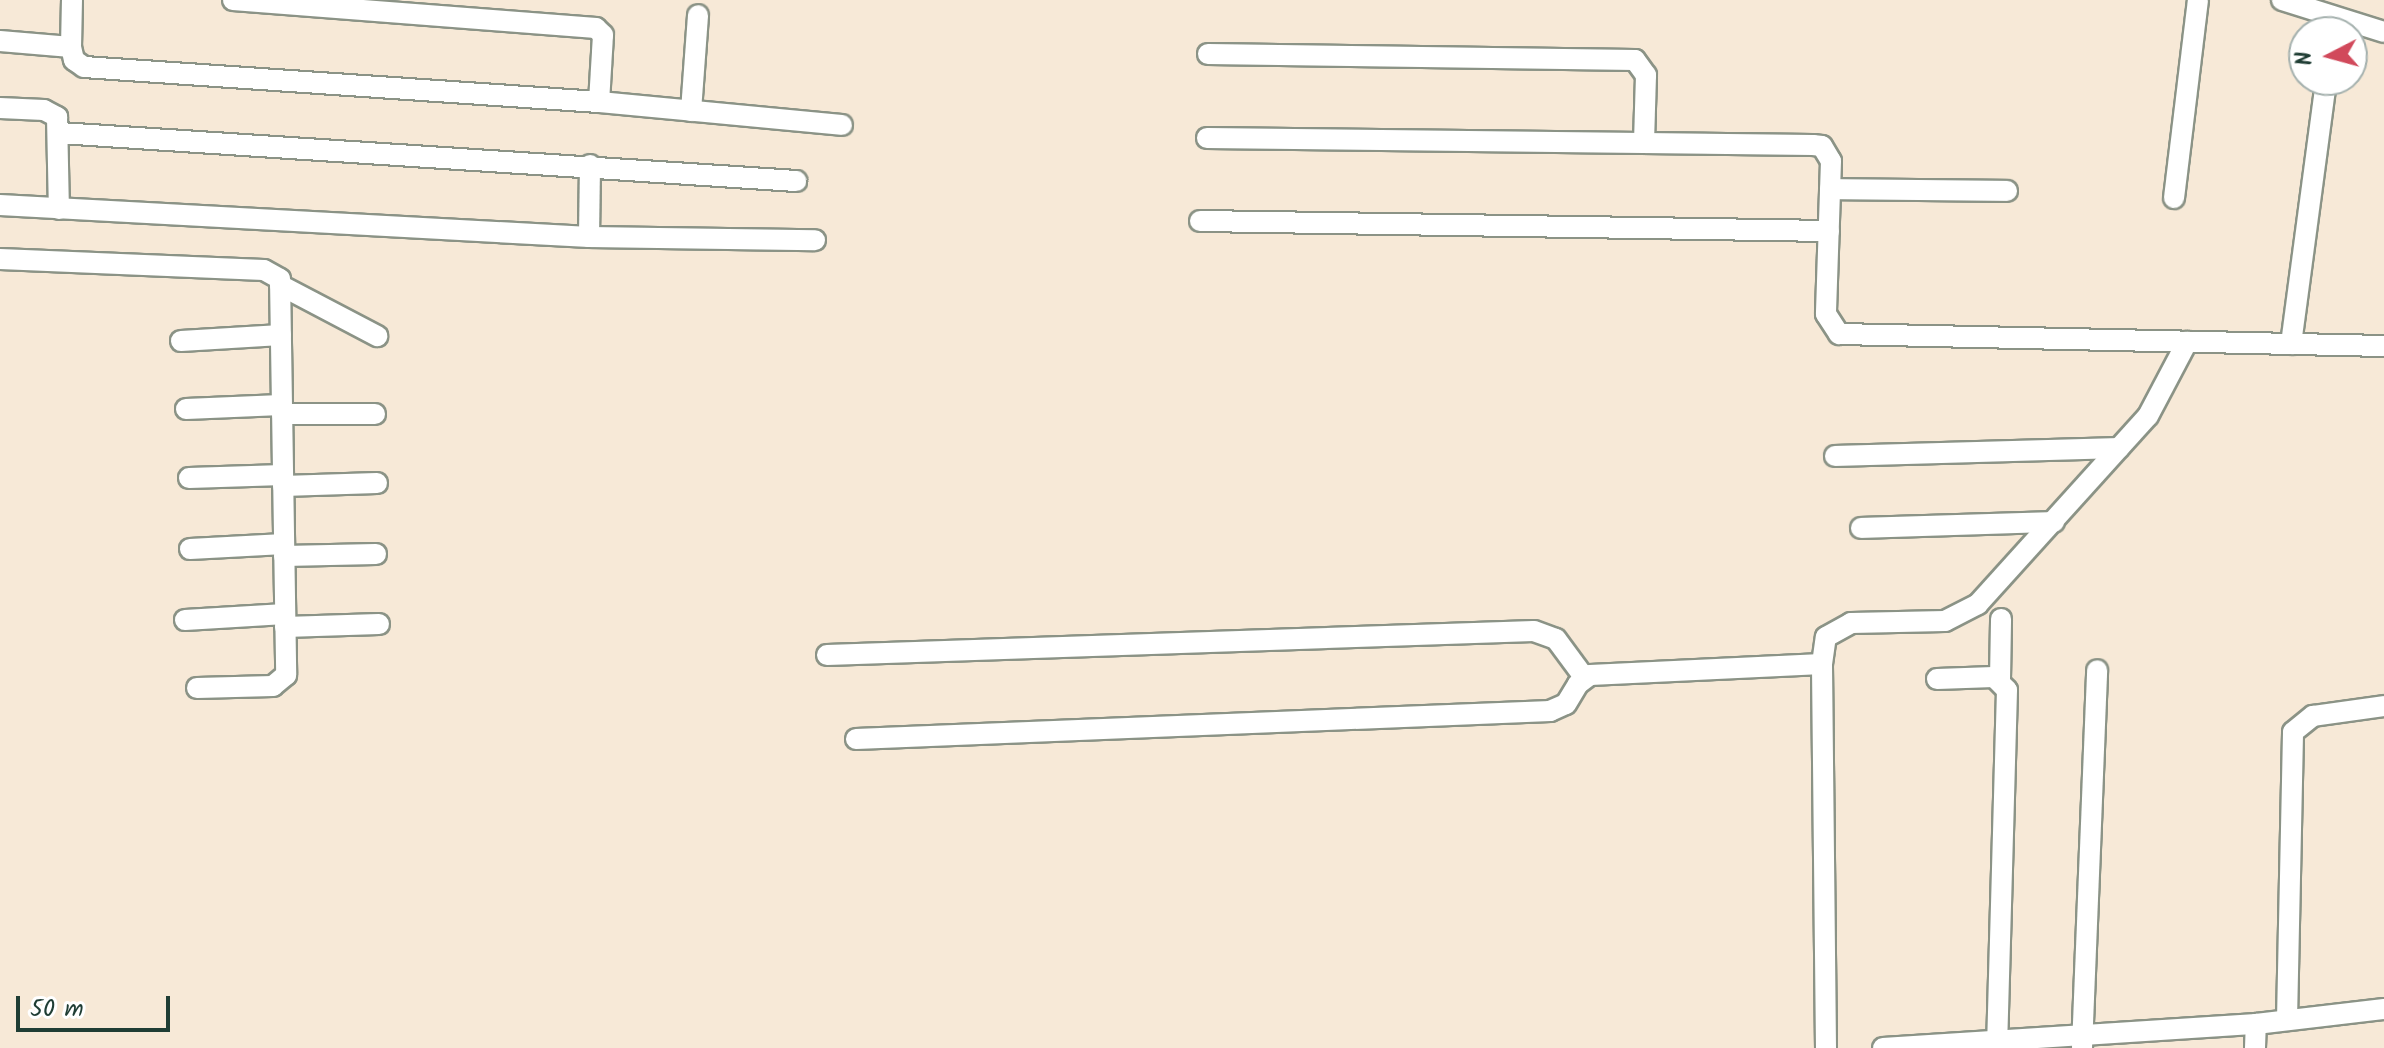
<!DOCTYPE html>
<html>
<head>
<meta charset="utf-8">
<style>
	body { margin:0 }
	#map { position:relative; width:2384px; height:1048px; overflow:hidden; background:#f7e9d7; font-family:Kalam,sans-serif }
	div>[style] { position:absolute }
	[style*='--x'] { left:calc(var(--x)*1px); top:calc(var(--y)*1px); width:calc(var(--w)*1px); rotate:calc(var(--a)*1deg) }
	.roads { filter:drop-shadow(2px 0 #8b9386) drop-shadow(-2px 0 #8b9386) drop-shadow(0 2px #8b9386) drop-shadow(0 -2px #8b9386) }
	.minor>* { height:20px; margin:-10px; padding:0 10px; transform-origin:10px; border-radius:10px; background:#fff }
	span { translate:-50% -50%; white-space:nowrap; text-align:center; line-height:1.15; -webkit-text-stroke:6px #fff; paint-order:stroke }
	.north { position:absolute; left:2288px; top:16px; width:80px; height:80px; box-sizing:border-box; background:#fff; border:2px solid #a5b1ae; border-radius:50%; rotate:264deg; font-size:22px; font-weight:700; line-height:32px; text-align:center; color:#1f3d34 }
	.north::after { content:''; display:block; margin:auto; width:28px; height:36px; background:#d1495b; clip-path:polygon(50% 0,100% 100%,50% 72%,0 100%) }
	.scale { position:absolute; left:16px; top:996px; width:154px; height:36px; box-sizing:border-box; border:4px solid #1f3d34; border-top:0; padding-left:10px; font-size:24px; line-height:28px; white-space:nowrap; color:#1f3d34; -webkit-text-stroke:6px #fff; paint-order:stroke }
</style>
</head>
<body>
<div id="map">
	<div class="roads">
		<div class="minor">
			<i style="--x:233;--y:0;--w:364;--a:4.4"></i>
			<i style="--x:596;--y:28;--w:10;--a:45"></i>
			<i style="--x:603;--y:35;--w:67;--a:93.4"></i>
			<i style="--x:2282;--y:0;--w:107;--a:17.4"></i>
			<i style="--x:0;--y:41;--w:71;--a:4.8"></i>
			<i style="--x:71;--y:47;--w:13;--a:77"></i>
			<i style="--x:74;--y:60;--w:12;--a:35"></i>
			<i style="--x:84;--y:67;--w:516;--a:3.89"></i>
			<i style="--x:599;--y:102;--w:244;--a:5.4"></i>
			<i style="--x:71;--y:47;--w:47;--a:-88.8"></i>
			<i style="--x:1208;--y:54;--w:427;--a:0.8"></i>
			<i style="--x:1635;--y:60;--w:19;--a:54"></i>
			<i style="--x:1646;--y:75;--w:68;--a:91.7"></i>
			<i style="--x:0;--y:108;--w:44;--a:2.6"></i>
			<i style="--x:44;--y:110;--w:15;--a:28"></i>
			<i style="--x:57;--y:117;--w:92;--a:88.8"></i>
			<i style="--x:691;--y:111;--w:96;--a:-85.8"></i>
			<i style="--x:60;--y:133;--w:738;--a:3.73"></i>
			<i style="--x:1207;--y:138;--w:606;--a:0.66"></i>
			<i style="--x:1813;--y:145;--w:9;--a:6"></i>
			<i style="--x:1822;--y:146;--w:17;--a:59"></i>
			<i style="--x:1831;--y:161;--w:153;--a:91.9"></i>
			<i style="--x:1826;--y:314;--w:24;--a:57"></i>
			<i style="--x:1839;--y:334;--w:545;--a:1.26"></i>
			<i style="--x:1830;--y:189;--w:177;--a:0.6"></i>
			<i style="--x:2174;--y:198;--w:199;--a:-83.1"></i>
			<i style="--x:0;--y:205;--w:590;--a:3.11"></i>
			<i style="--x:589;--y:237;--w:226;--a:0.8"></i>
			<i style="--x:1200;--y:221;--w:629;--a:0.91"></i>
			<i style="--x:589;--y:237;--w:72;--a:-89.2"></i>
			<i style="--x:0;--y:259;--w:264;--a:2.4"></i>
			<i style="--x:264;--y:270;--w:18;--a:29"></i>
			<i style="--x:280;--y:279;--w:396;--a:89.1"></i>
			<i style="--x:286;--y:675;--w:17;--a:140"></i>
			<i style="--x:273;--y:686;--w:76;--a:178.5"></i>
			<i style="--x:280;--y:285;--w:110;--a:27.7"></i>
			<i style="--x:181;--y:341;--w:100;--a:-3.4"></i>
			<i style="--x:2291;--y:344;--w:266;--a:-82.4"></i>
			<i style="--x:186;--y:409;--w:95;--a:-2.4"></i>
			<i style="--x:282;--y:414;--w:93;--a:0"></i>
			<i style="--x:1835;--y:456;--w:284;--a:-1.6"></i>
			<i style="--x:189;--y:478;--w:94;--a:-1.8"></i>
			<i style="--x:283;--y:486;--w:94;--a:-1.8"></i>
			<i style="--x:1861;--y:528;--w:193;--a:-1.8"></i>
			<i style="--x:190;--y:549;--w:94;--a:-3"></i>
			<i style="--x:284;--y:556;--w:92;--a:-1.2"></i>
			<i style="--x:185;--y:620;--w:100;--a:-3.4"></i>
			<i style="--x:285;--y:627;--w:94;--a:-1.8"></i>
			<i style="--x:827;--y:655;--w:707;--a:-1.94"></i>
			<i style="--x:1534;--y:631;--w:23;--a:20"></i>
			<i style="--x:1556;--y:639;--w:47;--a:53.6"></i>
			<i style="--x:1937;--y:679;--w:57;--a:-2"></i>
			<i style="--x:1994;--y:677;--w:18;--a:45"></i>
			<i style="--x:2007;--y:690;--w:358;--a:91.6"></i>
			<i style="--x:2000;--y:679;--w:60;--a:-89"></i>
			<i style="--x:856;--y:739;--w:695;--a:-2.31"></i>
			<i style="--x:1550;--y:711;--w:17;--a:-24"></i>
			<i style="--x:1566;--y:704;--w:23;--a:-59"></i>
			<i style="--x:1578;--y:684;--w:15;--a:-37"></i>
			<i style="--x:1590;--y:675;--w:232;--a:-2.7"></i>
			<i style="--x:2287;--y:1020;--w:288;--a:-88.8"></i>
			<i style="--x:2293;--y:732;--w:26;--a:-39"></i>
			<i style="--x:2313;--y:716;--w:72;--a:-8"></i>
			<i style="--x:1826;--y:1048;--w:384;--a:-90.6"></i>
			<i style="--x:1822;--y:664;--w:27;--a:-82"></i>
			<i style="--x:1826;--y:637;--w:29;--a:-29"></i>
			<i style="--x:1851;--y:623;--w:94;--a:-1.2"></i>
			<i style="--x:1945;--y:621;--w:37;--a:-27"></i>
			<i style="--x:1978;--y:604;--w:253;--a:-47.9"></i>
			<i style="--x:2148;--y:416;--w:84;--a:-62.2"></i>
			<i style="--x:1883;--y:1048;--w:374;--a:-3.7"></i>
			<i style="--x:2256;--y:1024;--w:129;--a:-6.7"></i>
			<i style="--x:2082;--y:1048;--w:378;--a:-87.7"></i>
			<i style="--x:2255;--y:1048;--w:24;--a:-88"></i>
		</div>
	</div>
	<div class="north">N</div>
	<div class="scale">50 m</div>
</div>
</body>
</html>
